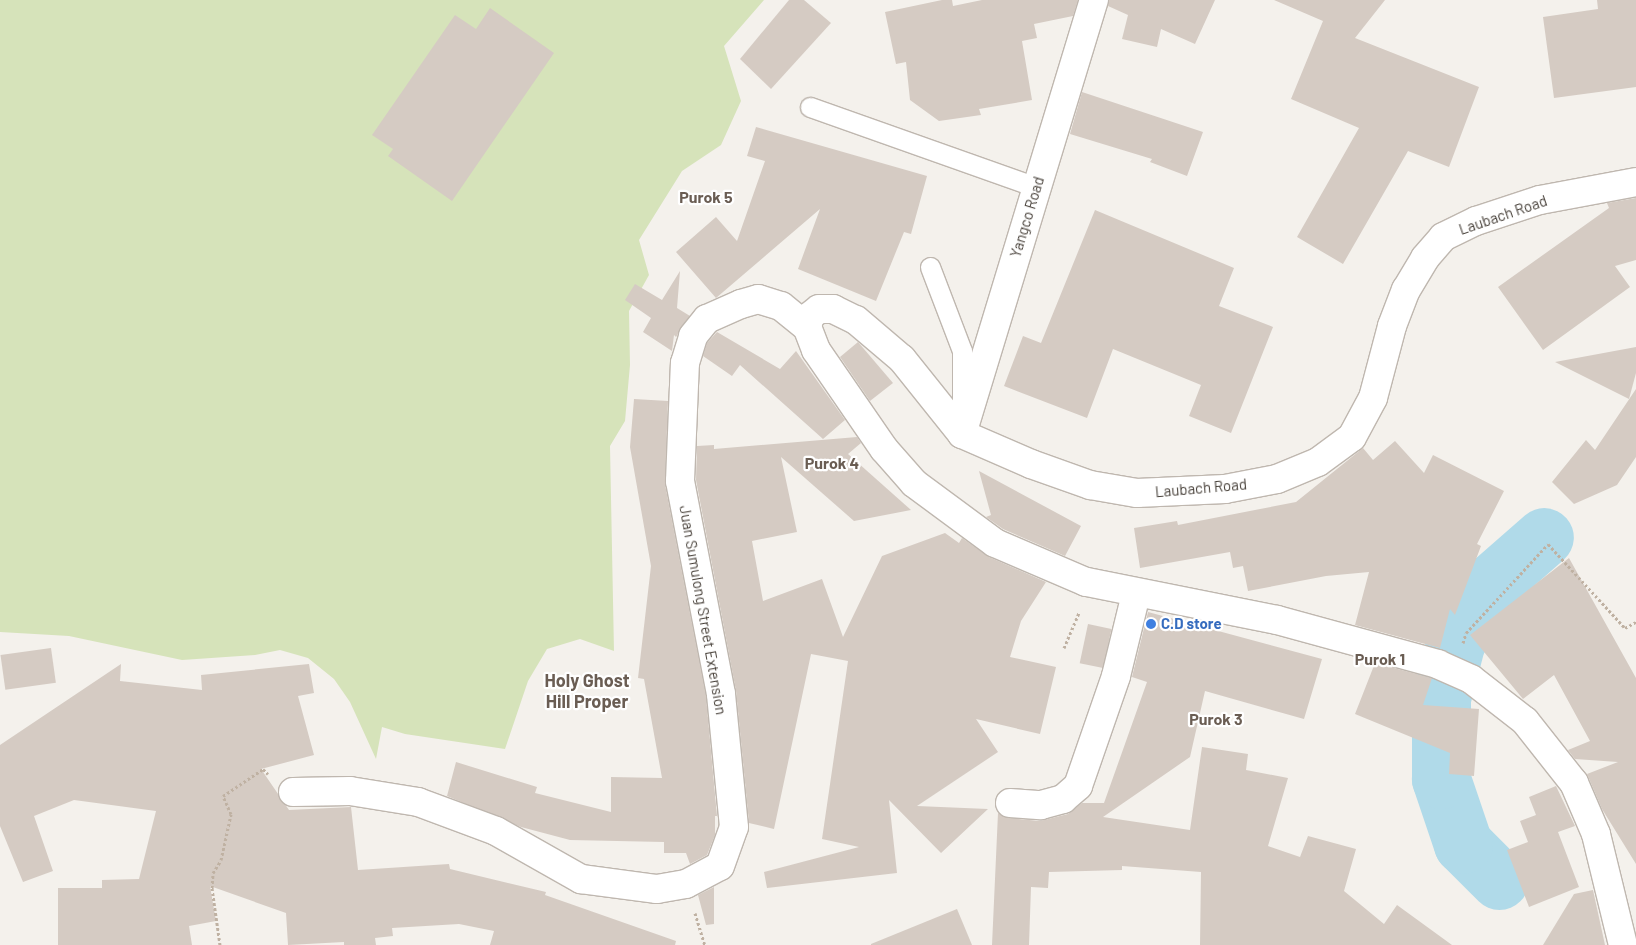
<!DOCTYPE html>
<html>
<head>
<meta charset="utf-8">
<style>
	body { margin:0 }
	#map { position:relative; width:1636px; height:945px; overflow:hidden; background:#f4f1ec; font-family:Barlow,sans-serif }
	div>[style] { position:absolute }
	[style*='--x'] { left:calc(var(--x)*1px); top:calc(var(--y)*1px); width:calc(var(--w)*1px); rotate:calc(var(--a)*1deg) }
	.green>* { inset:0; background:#d6e3ba }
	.river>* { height:59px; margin:-29.5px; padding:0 29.5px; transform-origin:29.5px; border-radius:29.5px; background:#b0dae9 }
	.building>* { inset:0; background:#d5cbc3; transform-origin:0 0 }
	.path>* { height:3px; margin-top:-1.5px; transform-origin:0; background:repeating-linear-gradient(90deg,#bfb1a2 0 2.5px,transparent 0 5px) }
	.roads { filter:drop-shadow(1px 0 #bfb7af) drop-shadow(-1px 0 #bfb7af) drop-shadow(0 1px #bfb7af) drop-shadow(0 -1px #bfb7af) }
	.lane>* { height:19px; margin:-9.5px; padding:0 9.5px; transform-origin:9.5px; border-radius:9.5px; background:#fff }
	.street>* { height:28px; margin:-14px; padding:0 14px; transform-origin:14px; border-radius:14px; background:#fff }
	.dots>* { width:14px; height:14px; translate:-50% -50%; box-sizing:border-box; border:2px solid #fff; border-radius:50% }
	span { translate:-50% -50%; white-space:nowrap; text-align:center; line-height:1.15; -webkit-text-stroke:4.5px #fff; paint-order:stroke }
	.street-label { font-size:15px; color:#48413a }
	.shop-label { font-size:15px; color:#366cbe; font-weight:700 }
	.left { translate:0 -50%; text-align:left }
	.neighbourhood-label { font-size:16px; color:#6a5d53; font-weight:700 }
	.quarter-label { font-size:18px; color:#6a5d53; font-weight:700 }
</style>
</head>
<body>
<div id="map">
	<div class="green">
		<i style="clip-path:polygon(0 0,764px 0,724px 46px,741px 101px,721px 145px,682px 171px,639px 240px,649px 275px,629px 311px,630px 365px,625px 421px,610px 446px,614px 651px,580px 639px,547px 649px,528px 681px,505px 749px,405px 734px,382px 727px,376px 759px,350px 702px,334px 679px,308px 658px,280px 650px,255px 655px,182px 660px,69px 636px,0 632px)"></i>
	</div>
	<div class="river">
		<i style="--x:1499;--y:880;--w:51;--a:-135"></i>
		<i style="--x:1463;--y:844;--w:69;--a:-108.7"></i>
		<i style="--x:1441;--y:779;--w:81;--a:-90"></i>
		<i style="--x:1441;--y:698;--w:59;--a:-75.3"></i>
		<i style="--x:1456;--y:641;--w:72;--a:-57.4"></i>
		<i style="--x:1495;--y:580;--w:65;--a:-41.3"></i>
	</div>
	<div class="building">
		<i style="clip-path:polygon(789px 0,804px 0,831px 23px,771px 89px,740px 59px)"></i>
		<i style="clip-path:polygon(942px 0,952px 0,953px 6px,982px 0,1078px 0,1073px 16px,1034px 24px,1037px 38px,1022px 41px,1032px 100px,979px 109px,981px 115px,939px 121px,910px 100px,906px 62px,896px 64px,885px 12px)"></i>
		<i style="clip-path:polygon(1109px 0,1215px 0,1195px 44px,1161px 29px,1157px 47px,1122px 39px,1128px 15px,1108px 6px)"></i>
		<i style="clip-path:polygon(1274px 0,1385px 0,1355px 38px,1479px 87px,1449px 167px,1408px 151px,1343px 264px,1297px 237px,1359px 128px,1291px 99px,1323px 21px)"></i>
		<i style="clip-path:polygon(1597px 0,1636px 0,1636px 87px,1554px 98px,1543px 17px,1598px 9px)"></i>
		<i style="clip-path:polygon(490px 8px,554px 53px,452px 201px,388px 156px,393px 149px,372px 135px,455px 15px,476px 29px)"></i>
		<i style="clip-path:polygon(1082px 92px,1203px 132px,1187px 176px,1150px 162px,1152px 159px,1070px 134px)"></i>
		<i style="clip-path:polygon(756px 127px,927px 176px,911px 234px,904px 232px,876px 301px,798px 269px,820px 209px,716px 298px,676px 252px,716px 217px,737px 241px,765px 161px,747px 156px)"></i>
		<i style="clip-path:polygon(1636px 198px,1636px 260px,1615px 266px,1630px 287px,1543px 350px,1498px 287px,1609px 208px,1607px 203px)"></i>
		<i style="clip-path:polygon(1095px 210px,1234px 268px,1219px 306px,1273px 327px,1231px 433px,1189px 416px,1201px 385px,1113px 349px,1087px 418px,1004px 386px,1023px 336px,1041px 343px)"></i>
		<i style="clip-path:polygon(680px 271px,677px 308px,690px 316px,676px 337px,674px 335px,672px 351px,643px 332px,651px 318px,625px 300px,635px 284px,662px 300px)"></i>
		<i style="clip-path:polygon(717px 332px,780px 369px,796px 351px,845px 420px,823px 439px,740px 365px,732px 376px,703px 356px,707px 343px)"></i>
		<i style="clip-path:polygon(858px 342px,893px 383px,870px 401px,840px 357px)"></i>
		<i style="clip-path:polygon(1636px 347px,1636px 373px,1629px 399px,1555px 362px)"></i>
		<i style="clip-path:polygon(1636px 389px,1636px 457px,1617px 485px,1574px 504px,1552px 482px,1586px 440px,1595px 450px)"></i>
		<i style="clip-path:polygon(634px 399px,668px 401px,665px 484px,706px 696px,717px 816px,715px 816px,715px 835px,707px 855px,690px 864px,686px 853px,664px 853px,664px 842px,570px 840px,521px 827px,447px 796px,456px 762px,537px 787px,535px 793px,611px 812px,611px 777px,662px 778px,644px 679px,638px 678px,651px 566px,630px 447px)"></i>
		<i style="clip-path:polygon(857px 437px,861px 443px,848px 454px,911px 510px,854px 521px,781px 457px,797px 532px,752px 541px,763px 601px,822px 579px,843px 637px,882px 556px,945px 533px,959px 543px,962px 538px,989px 557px,1046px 582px,1021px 621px,1010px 657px,1056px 667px,1040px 734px,976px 719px,998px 752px,917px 806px,988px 809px,941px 853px,889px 800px,897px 873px,767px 888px,764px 872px,859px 847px,822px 839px,848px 661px,811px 654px,774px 829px,749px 823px,736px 691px,696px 480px,697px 446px,714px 445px,714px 449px)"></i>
		<i style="clip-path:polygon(1395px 441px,1424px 473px,1433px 455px,1504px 491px,1477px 544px,1481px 546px,1455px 615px,1450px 609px,1440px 648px,1355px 625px,1369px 572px,1326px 576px,1248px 591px,1243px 566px,1233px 568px,1230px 552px,1140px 568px,1134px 528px,1177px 521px,1178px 525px,1296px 502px,1363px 448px,1373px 460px)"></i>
		<i style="clip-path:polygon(979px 471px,1081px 526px,1065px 556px,1003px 529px,986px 517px,991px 515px)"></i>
		<i style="clip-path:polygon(1569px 558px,1636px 678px,1636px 864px,1602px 809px,1587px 774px,1618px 762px,1575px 759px,1568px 750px,1590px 741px,1554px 675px,1523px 699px,1470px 635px)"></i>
		<i style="clip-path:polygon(1148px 612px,1322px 659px,1304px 719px,1205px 691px,1190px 757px,1103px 817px,1190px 830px,1202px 747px,1248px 754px,1246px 770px,1288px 778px,1268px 846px,1300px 857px,1308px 836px,1356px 849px,1344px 891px,1384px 924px,1397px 905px,1452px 945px,1200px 945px,1201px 872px,1122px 866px,1122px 870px,1049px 872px,1048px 888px,1031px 887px,1029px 945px,992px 945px,998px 813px,1009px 818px,1040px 821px,1068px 814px,1082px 803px,1104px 803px,1147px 682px,1132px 677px)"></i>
		<i style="left:1088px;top:624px;width:24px;height:40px;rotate:12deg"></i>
		<i style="left:51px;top:648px;width:35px;height:51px;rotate:82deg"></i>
		<i style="clip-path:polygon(1375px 663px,1432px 678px,1423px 705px,1479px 709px,1474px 776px,1449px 774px,1450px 753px,1355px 714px)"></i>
		<i style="clip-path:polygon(121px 664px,120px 681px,202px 690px,201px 675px,309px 664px,314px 693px,298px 696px,314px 755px,261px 769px,289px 810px,351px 807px,358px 870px,449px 864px,450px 869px,546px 892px,545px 895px,676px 941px,675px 945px,490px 945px,494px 931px,459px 924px,392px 928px,393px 936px,375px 938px,376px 945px,344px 945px,344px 942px,288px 945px,286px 913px,210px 886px,216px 921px,189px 926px,192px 945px,58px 945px,58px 888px,102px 888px,102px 880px,139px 879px,156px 811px,74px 800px,34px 816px,53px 871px,23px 882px,0 826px,0 745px)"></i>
		<i style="clip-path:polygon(1556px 786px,1575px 826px,1558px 832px,1579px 887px,1529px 907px,1507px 850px,1528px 842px,1520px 821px,1536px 815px,1529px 797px)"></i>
		<i style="clip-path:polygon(714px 887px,714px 924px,706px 925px,698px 895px)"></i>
		<i style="clip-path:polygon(1593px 890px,1605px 945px,1543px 945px,1574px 894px)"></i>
		<i style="clip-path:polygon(957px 909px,972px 945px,871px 945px,871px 944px)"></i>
	</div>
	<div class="path">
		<i style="--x:1463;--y:643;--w:10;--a:-73"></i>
		<i style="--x:1466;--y:633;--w:121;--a:-47.3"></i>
		<i style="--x:1548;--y:544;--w:114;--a:47.5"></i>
		<i style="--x:1625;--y:628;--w:13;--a:-29"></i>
		<i style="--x:1064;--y:648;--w:39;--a:-67"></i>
		<i style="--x:695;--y:913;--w:34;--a:73"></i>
		<i style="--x:220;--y:945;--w:58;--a:-98"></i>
		<i style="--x:212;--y:888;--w:15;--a:-86"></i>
		<i style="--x:213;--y:873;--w:15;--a:-58"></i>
		<i style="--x:221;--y:860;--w:47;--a:-77.7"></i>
		<i style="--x:231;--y:814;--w:20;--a:-114"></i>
		<i style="--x:223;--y:796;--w:48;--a:-34"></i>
		<i style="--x:263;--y:769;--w:7;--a:45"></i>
	</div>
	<div class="roads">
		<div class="lane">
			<i style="--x:810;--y:107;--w:240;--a:19.5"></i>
			<i style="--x:930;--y:267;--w:90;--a:69.1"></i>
			<i style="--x:962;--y:351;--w:61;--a:90"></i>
		</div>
		<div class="street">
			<i style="--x:962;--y:434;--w:454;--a:-73.1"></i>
			<i style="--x:293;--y:792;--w:57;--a:-1"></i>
			<i style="--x:350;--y:791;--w:69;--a:9.2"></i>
			<i style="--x:418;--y:802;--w:83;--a:20.4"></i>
			<i style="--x:496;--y:831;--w:98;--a:29.5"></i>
			<i style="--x:581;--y:879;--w:77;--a:7.5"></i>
			<i style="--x:657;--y:889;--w:29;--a:-10"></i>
			<i style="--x:686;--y:884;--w:38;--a:-28"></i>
			<i style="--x:720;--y:866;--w:41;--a:-70.3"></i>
			<i style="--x:734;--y:827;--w:134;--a:-95.6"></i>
			<i style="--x:721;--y:694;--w:217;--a:-100.9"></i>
			<i style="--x:680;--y:481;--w:118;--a:-87.6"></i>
			<i style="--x:685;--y:363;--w:28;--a:-73"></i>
			<i style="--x:693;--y:336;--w:22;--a:-51"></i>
			<i style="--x:707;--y:319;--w:37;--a:-24"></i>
			<i style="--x:741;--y:304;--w:18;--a:-16"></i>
			<i style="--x:758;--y:299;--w:24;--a:17"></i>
			<i style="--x:781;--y:306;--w:33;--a:39"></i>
			<i style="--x:1010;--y:803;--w:31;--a:4"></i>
			<i style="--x:1041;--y:805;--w:23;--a:-15"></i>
			<i style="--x:1063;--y:799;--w:20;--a:-41"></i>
			<i style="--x:1078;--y:786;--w:116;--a:-70.9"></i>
			<i style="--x:1116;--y:676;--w:84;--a:-76.3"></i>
			<i style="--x:1623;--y:945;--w:114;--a:-103.7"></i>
			<i style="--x:1596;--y:834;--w:56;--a:-113.3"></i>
			<i style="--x:1574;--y:783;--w:79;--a:-128.3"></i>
			<i style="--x:1525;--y:721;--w:68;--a:-142.1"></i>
			<i style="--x:1471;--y:679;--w:36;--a:-156"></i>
			<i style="--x:1438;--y:664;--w:167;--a:-164.7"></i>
			<i style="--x:1277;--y:620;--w:195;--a:-168.7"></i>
			<i style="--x:1086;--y:582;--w:99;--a:-156.8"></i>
			<i style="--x:995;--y:543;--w:101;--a:-143.5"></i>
			<i style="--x:914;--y:483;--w:45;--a:-131.4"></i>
			<i style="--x:884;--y:449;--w:120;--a:-124.5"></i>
			<i style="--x:816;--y:350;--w:25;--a:-111"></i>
			<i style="--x:807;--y:327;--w:11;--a:-75"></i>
			<i style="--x:810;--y:316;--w:11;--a:-38"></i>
			<i style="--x:819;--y:309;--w:14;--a:0"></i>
			<i style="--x:833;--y:309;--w:25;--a:26"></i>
			<i style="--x:856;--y:320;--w:60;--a:40.3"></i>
			<i style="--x:902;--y:359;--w:96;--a:51.3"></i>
			<i style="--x:962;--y:434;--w:75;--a:23.5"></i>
			<i style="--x:1031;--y:464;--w:63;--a:19.6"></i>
			<i style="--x:1090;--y:485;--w:48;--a:9.7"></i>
			<i style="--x:1137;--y:493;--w:88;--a:-2.6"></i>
			<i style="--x:1225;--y:489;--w:53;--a:-10.9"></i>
			<i style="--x:1277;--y:479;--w:44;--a:-22.5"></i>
			<i style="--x:1318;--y:462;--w:42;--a:-36.3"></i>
			<i style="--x:1352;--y:437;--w:44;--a:-61.7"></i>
			<i style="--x:1373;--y:398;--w:74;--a:-75.2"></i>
			<i style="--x:1392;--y:326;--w:39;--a:-69"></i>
			<i style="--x:1406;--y:290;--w:37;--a:-59"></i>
			<i style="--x:1425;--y:258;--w:28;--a:-49"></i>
			<i style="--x:1443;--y:237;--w:37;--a:-26"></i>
			<i style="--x:1476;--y:221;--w:67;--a:-18.2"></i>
			<i style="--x:1540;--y:200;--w:98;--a:-10.6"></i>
		</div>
	</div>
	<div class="dots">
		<i style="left:1151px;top:624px;background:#3f7fe0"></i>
	</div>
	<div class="street-label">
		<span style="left:1503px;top:215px;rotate:-19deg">Laubach Road</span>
		<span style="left:1027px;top:217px;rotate:-73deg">Yangco Road</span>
		<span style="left:1201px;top:488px;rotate:-5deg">Laubach Road</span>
		<span style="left:703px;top:610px;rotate:80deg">Juan Sumulong Street Extension</span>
	</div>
	<div class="shop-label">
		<span class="left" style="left:1161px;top:624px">C.D store</span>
	</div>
	<div class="neighbourhood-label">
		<span style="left:706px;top:197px">Purok 5</span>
		<span style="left:832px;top:463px">Purok 4</span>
		<span style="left:1380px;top:659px">Purok 1</span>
		<span style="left:1216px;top:719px">Purok 3</span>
	</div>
	<div class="quarter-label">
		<span style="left:587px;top:691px">Holy Ghost<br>Hill Proper</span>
	</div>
</div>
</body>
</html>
